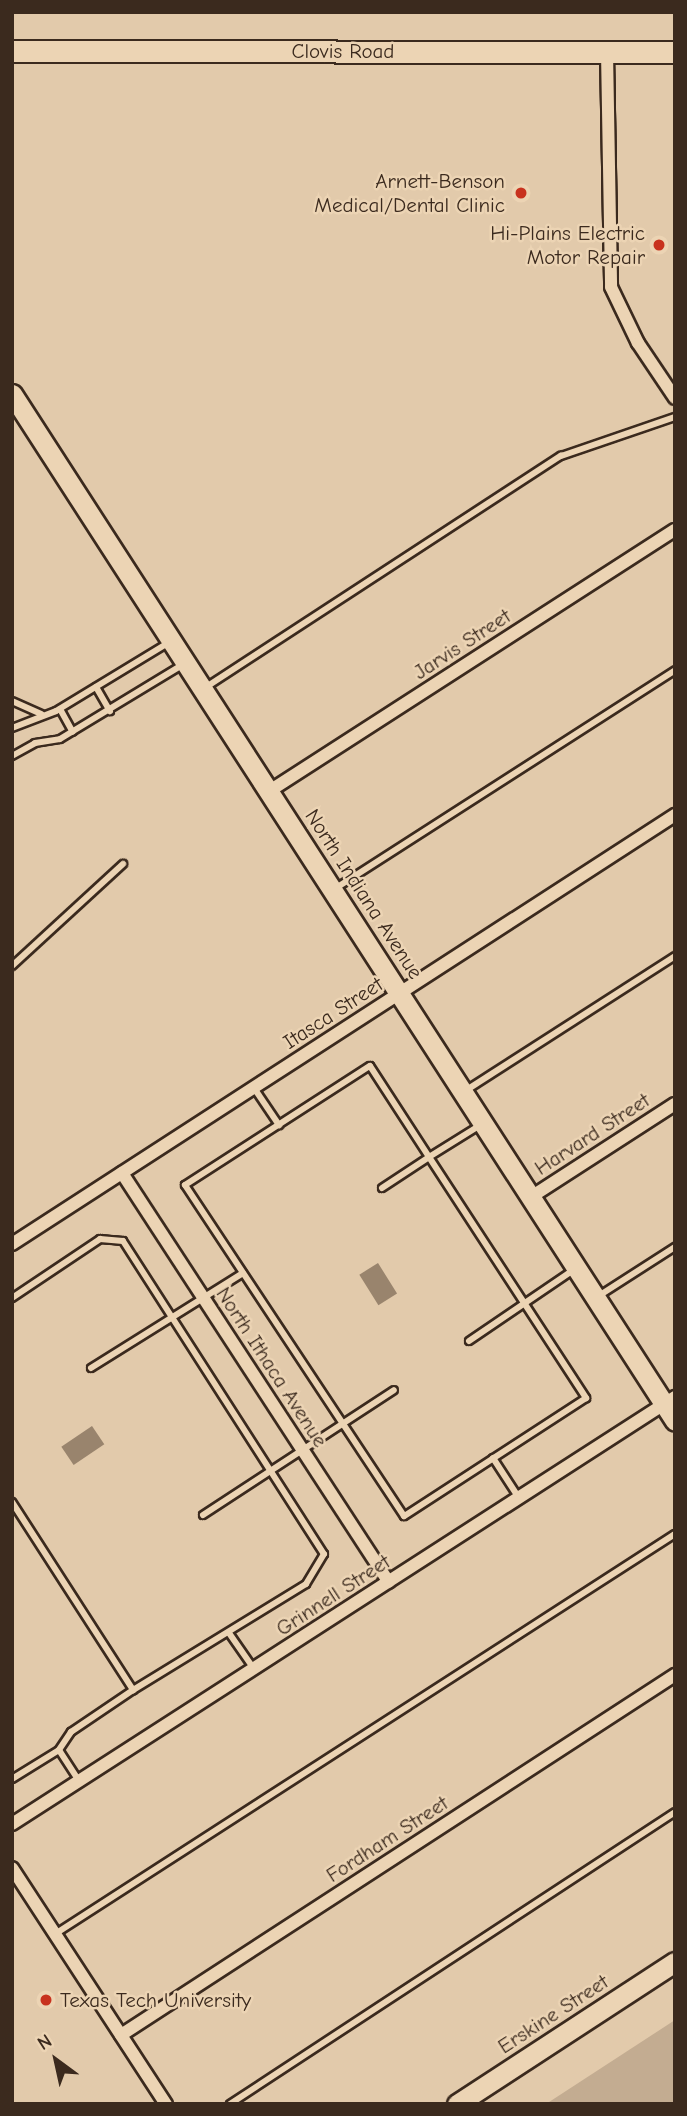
<!DOCTYPE html>
<html>
<head>
<meta charset="utf-8">
<style>
	body { margin:0 }
	#map { position:relative; width:687px; height:2116px; overflow:hidden; background:#e2caab; font-family:"Comic Neue",sans-serif }
	div>[style] { position:absolute }
	[style*='--x'] { left:calc(var(--x)*1px); top:calc(var(--y)*1px); width:calc(var(--w)*1px); rotate:calc(var(--a)*1deg) }
	.green>* { inset:0; background:#c3ac91 }
	.water>* { inset:0; background:#99846d; transform-origin:0 0 }
	.roads { filter:drop-shadow(2px 0 #3b2a1e) drop-shadow(-2px 0 #3b2a1e) drop-shadow(0 2px #3b2a1e) drop-shadow(0 -2px #3b2a1e) }
	.service>* { height:6px; margin:-3px; padding:0 3px; transform-origin:3px; border-radius:3px; background:#ecd4b4 }
	.minor>* { height:12px; margin:-6px; padding:0 6px; transform-origin:6px; border-radius:6px; background:#ecd4b4 }
	.secondary>* { height:19px; margin:-9.5px; padding:0 9.5px; transform-origin:9.5px; border-radius:9.5px; background:#ecd4b4 }
	.trunk>* { height:21px; margin:-10.5px; padding:0 10.5px; transform-origin:10.5px; border-radius:10.5px; background:#ecd4b4 }
	.dots>* { width:19px; height:19px; translate:-50% -50%; box-sizing:border-box; border:4px solid #ecd4b4; border-radius:50% }
	span { translate:-50% -50%; white-space:nowrap; text-align:center; line-height:1.15; -webkit-text-stroke:5px #ecd4b4; paint-order:stroke }
	.street-label { font-size:21px; color:#3b2a1e }
	.poi-label { font-size:21px; color:#3b2a1e }
	.right { translate:-100% -50%; text-align:right }
	.left { translate:0 -50%; text-align:left }
	.frame { position:absolute; inset:0; border:14px solid #3b2a1e; pointer-events:none }
	.north { position:absolute; left:21px; top:2025px; width:70px; height:70px; -webkit-text-stroke:5px #ecd4b4; paint-order:stroke; rotate:327deg; font-size:19px; font-weight:700; line-height:28px; text-align:center; color:#3b2a1e }
	.north::after { content:''; display:block; margin:auto; width:24px; height:32px; background:#3b2a1e; clip-path:polygon(50% 0,100% 100%,50% 72%,0 100%) }
</style>
</head>
<body>
<div id="map">
	<div class="green">
		<i style="clip-path:polygon(675px 2020px,675px 2104px,546px 2104px)"></i>
	</div>
	<div class="water">
		<i style="left:378px;top:1263px;width:36px;height:22px;rotate:58deg"></i>
		<i style="left:92px;top:1426px;width:22px;height:37px;rotate:56deg"></i>
	</div>
	<div class="roads">
		<div class="service">
			<i style="--x:96;--y:687;--w:28;--a:60"></i>
			<i style="--x:206;--y:687;--w:424;--a:-33.1"></i>
			<i style="--x:561;--y:456;--w:120;--a:-18.9"></i>
			<i style="--x:12;--y:701;--w:32;--a:24"></i>
			<i style="--x:60;--y:709;--w:26;--a:61"></i>
			<i style="--x:12;--y:728;--w:47;--a:-21.1"></i>
			<i style="--x:56;--y:711;--w:131;--a:-31.3"></i>
			<i style="--x:12;--y:756;--w:26;--a:-29"></i>
			<i style="--x:35;--y:743;--w:25;--a:-9"></i>
			<i style="--x:60;--y:739;--w:143;--a:-31.2"></i>
			<i style="--x:336;--y:888;--w:403;--a:-32.7"></i>
			<i style="--x:12;--y:966;--w:151;--a:-42.6"></i>
			<i style="--x:254;--y:1088;--w:45;--a:56"></i>
			<i style="--x:465;--y:1091;--w:250;--a:-32.7"></i>
			<i style="--x:382;--y:1188;--w:56;--a:-33.4"></i>
			<i style="--x:429;--y:1157;--w:288;--a:56.9"></i>
			<i style="--x:586;--y:1398;--w:217;--a:147"></i>
			<i style="--x:404;--y:1516;--w:397;--a:-123.5"></i>
			<i style="--x:185;--y:1185;--w:220;--a:-32.8"></i>
			<i style="--x:370;--y:1066;--w:108;--a:57"></i>
			<i style="--x:429;--y:1157;--w:62;--a:-31.9"></i>
			<i style="--x:597;--y:1297;--w:93;--a:-32.7"></i>
			<i style="--x:12;--y:1298;--w:106;--a:-33.8"></i>
			<i style="--x:100;--y:1239;--w:23;--a:5"></i>
			<i style="--x:123;--y:1241;--w:372;--a:57.3"></i>
			<i style="--x:324;--y:1554;--w:35;--a:121"></i>
			<i style="--x:306;--y:1584;--w:203;--a:148.5"></i>
			<i style="--x:133;--y:1690;--w:75;--a:145.9"></i>
			<i style="--x:71;--y:1732;--w:22;--a:124"></i>
			<i style="--x:59;--y:1750;--w:55;--a:148.3"></i>
			<i style="--x:469;--y:1341;--w:128;--a:-34.2"></i>
			<i style="--x:91;--y:1368;--w:179;--a:-32"></i>
			<i style="--x:493;--y:1458;--w:48;--a:57"></i>
			<i style="--x:12;--y:1502;--w:224;--a:57.2"></i>
			<i style="--x:203;--y:1515;--w:228;--a:-33.2"></i>
			<i style="--x:229;--y:1633;--w:44;--a:55.2"></i>
			<i style="--x:59;--y:1750;--w:37;--a:57"></i>
			<i style="--x:55;--y:1934;--w:738;--a:-32.83"></i>
			<i style="--x:230;--y:2104;--w:532;--a:-33.27"></i>
		</div>
		<div class="minor">
			<i style="--x:607;--y:52;--w:235;--a:89"></i>
			<i style="--x:611;--y:287;--w:62;--a:64.3"></i>
			<i style="--x:638;--y:343;--w:66;--a:56.1"></i>
			<i style="--x:271;--y:790;--w:480;--a:-32.8"></i>
			<i style="--x:122;--y:1173;--w:488;--a:56.9"></i>
			<i style="--x:531;--y:1197;--w:171;--a:-32.9"></i>
			<i style="--x:12;--y:1244;--w:790;--a:-32.91"></i>
			<i style="--x:12;--y:1824;--w:789;--a:-32.78"></i>
			<i style="--x:12;--y:1868;--w:282;--a:56.9"></i>
			<i style="--x:121;--y:2035;--w:661;--a:-33.02"></i>
		</div>
		<div class="secondary">
			<i style="--x:12;--y:394;--w:1222;--a:57.15"></i>
			<i style="--x:457;--y:2104;--w:260;--a:-33.1"></i>
		</div>
		<div class="trunk">
			<i style="--x:12;--y:51;--w:663;--a:0.09"></i>
		</div>
	</div>
	<div class="dots">
		<i style="left:521px;top:193px;background:#c8321e"></i>
		<i style="left:659px;top:245px;background:#c8321e"></i>
		<i style="left:46px;top:2000px;background:#c8321e"></i>
	</div>
	<div class="street-label">
		<span style="left:343px;top:51px">Clovis Road</span>
		<span style="left:462px;top:644px;rotate:-33deg">Jarvis Street</span>
		<span style="left:364px;top:894px;rotate:57deg">North Indiana Avenue</span>
		<span style="left:333px;top:1013px;rotate:-33deg">Itasca Street</span>
		<span style="left:592px;top:1134px;rotate:-33deg">Harvard Street</span>
		<span style="left:272px;top:1367px;rotate:57deg">North Ithaca Avenue</span>
		<span style="left:333px;top:1595px;rotate:-33deg">Grinnell Street</span>
		<span style="left:387px;top:1839px;rotate:-33deg">Fordham Street</span>
		<span style="left:553px;top:2014px;rotate:-33deg">Erskine Street</span>
	</div>
	<div class="poi-label">
		<span class="right" style="left:505px;top:193px">Arnett-Benson<br>Medical/Dental Clinic</span>
		<span class="right" style="left:645px;top:245px">Hi-Plains Electric<br>Motor Repair</span>
		<span class="left" style="left:60px;top:2000px">Texas Tech University</span>
	</div>
	<div class="frame"></div>
	<div class="north">N</div>
</div>
</body>
</html>
